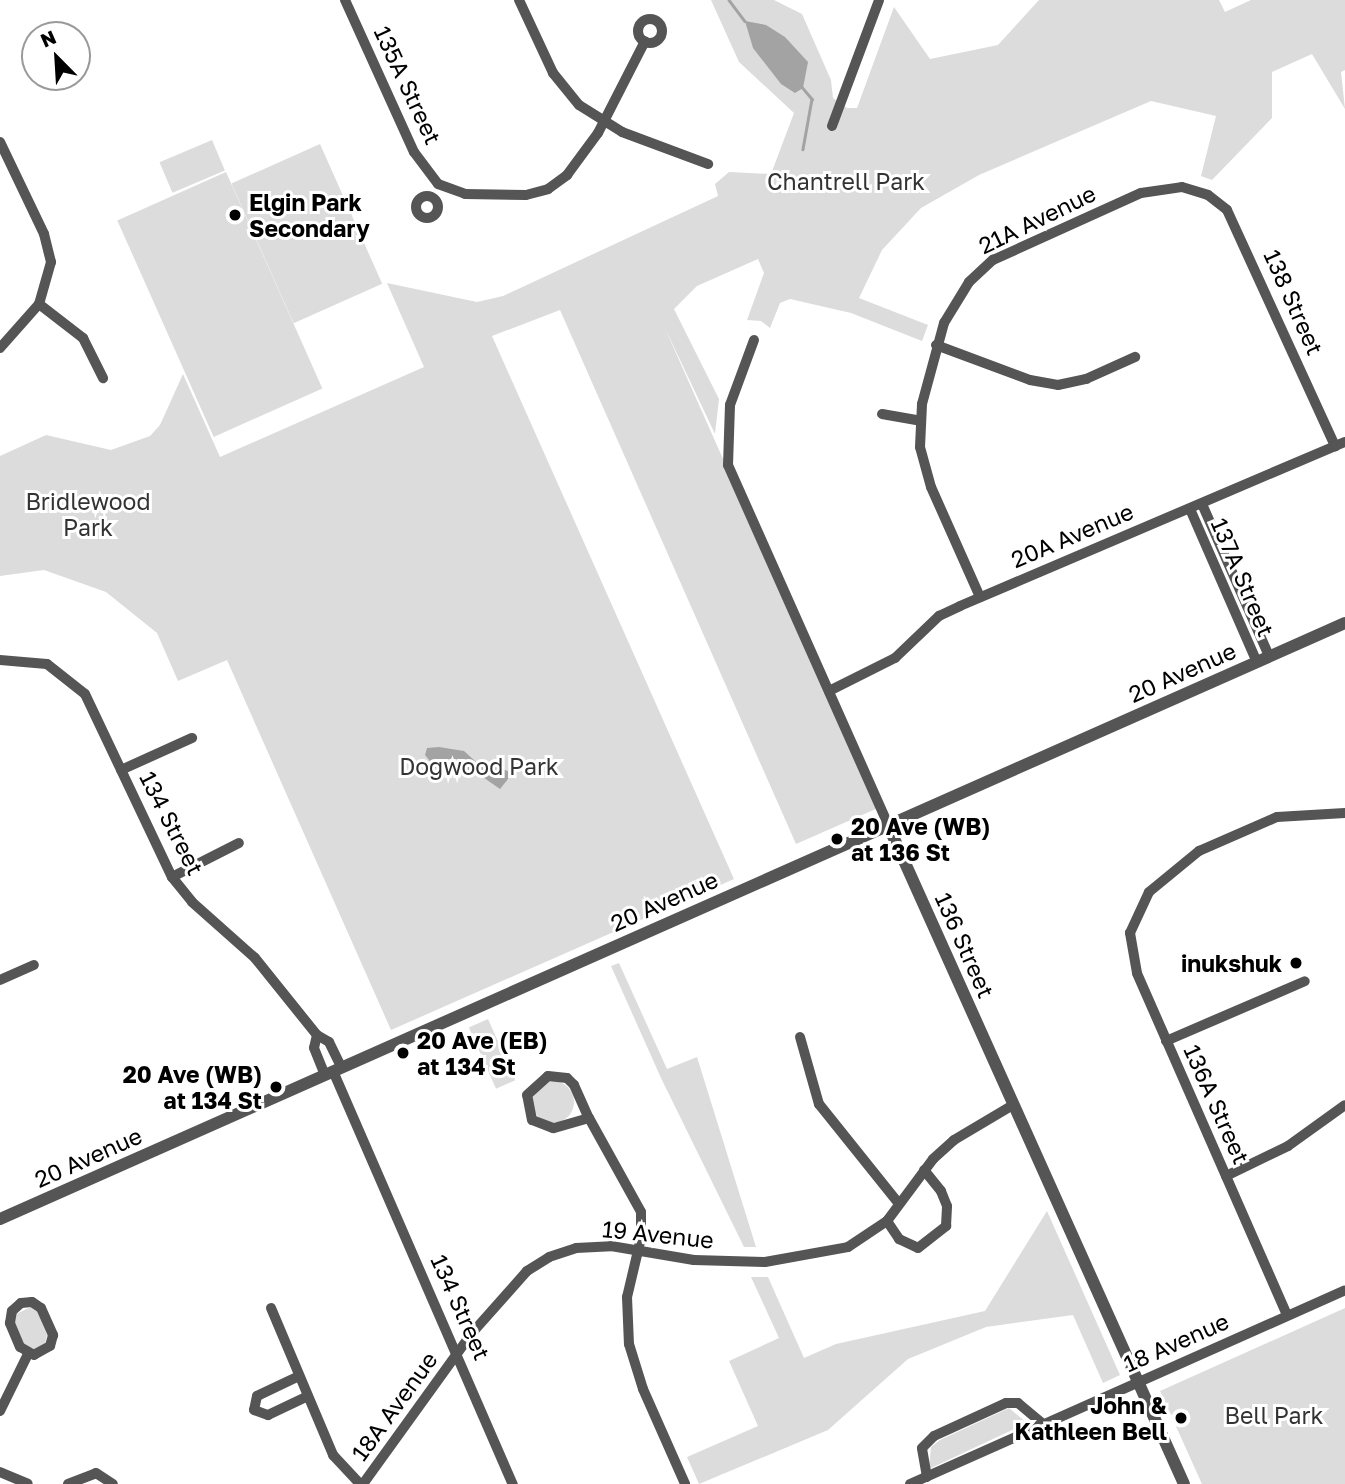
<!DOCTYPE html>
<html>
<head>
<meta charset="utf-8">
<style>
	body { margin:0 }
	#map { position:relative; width:1345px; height:1484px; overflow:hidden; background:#fff; font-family:"Golos Text",sans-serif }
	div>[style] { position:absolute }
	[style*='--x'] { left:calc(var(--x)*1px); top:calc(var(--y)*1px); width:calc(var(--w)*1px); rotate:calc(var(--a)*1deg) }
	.green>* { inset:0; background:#dcdcdc; transform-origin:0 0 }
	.round { border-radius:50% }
	.water>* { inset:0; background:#a3a3a3 }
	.stream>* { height:2.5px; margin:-1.25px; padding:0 1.25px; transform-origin:1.25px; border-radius:1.25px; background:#a3a3a3 }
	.minor>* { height:10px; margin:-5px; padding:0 5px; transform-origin:5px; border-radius:5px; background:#555 }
	.minor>.ring { margin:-5px; padding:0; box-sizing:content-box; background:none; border:10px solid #555; border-radius:50% }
	.tertiary>* { height:12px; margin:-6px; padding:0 6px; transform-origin:6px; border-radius:6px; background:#555 }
	.dots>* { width:19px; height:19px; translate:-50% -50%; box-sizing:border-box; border:4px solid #fff; border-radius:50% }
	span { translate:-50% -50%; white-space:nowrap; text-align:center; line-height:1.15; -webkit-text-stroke:6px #fff; paint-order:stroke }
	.street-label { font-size:23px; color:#000 }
	.park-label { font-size:23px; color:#333 }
	.poi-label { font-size:23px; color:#000; font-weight:700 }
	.left { translate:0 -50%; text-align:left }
	.right { translate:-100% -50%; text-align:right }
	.north { position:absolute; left:21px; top:21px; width:70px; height:70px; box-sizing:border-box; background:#fff; border:2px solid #999; border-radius:50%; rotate:336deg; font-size:19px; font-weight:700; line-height:28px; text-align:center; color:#000 }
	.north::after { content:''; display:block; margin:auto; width:24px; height:32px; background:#000; clip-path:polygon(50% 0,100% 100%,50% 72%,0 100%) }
</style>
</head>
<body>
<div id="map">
	<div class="green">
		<i style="clip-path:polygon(711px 0,774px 0,802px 14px,831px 80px,833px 98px,847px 108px,857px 108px,894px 7px,930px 59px,998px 45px,1039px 0,1219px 0,1225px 12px,1251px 0,1345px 0,1345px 70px,1341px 72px,1345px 109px,1312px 54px,1272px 72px,1272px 118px,1212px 180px,1201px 176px,1216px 116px,1151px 101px,979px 175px,921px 208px,882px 250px,859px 298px,928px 325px,922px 341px,851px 313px,790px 299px,780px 303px,770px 328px,761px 321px,747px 320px,764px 273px,758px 259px,697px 286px,674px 309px,719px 399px,715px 434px,664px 326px,878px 808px,796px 844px,560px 310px,492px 336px,734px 879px,391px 1030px,227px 660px,178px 681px,157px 633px,106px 592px,44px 570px,0 576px,0 456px,46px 435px,111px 450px,150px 436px,160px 425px,183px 374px,220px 457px,424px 367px,387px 283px,477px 302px,503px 296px,718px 196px,715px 184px,729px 172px,771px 174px,794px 113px,739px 62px)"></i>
		<i style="left:212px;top:140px;width:33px;height:57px;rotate:67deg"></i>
		<i style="left:320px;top:144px;width:153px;height:97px;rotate:66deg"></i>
		<i style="left:226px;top:172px;width:237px;height:119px;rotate:66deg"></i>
		<i style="clip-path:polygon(619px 963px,667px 1069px,697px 1057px,756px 1247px,744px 1247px,661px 1078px,611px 966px)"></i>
		<i style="left:488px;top:1019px;width:67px;height:21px;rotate:66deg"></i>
		<i class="round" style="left:532px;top:1081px;width:42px;height:42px"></i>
		<i style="clip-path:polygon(1047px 1211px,1120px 1375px,1103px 1383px,1073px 1315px,986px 1327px,908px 1359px,828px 1430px,699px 1484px,687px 1457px,758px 1426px,729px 1361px,779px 1338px,751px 1277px,768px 1277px,804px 1358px,836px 1344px,985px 1311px)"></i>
		<i style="clip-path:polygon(31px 1307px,38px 1311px,47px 1335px,45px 1344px,34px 1350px,25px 1346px,15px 1323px,16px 1314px)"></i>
		<i style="clip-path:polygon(1345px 1308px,1345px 1484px,1202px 1484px,1160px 1391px)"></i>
		<i style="clip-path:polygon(1009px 1408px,1027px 1423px,929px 1469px,931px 1447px,940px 1440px)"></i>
	</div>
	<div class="water">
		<i style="clip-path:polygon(745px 21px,766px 25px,785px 37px,808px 62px,803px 88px,795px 93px,781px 84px,753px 48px)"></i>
		<i style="clip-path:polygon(439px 747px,464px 751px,475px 761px,508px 771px,508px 779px,500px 789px,477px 773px,438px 771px,425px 755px,427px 748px)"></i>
	</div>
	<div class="stream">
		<i style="--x:729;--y:0;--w:26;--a:53"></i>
		<i style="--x:802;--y:87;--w:16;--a:50"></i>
		<i style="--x:812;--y:99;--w:51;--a:100.2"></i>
	</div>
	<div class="minor">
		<i style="--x:345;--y:0;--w:167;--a:65.6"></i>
		<i style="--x:414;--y:152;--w:40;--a:53"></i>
		<i style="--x:438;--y:184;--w:29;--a:20"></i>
		<i style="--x:465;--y:194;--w:61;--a:0.9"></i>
		<i style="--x:526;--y:195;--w:23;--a:-15"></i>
		<i style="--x:548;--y:189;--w:24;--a:-36"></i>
		<i style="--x:567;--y:175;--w:52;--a:-53.6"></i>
		<i style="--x:598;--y:133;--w:103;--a:-62.9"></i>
		<i style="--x:519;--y:0;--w:81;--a:65"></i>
		<i style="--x:553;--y:73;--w:41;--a:50.9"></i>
		<i style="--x:579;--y:105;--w:51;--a:32.1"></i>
		<i style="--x:622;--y:132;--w:92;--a:20.4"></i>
		<i class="ring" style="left:638px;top:19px;width:14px;height:14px"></i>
		<i style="--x:832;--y:126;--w:134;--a:-69.5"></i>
		<i style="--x:0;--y:142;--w:102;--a:64.4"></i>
		<i style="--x:44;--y:234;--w:29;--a:76"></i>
		<i style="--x:51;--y:262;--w:44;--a:105.9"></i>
		<i style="--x:39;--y:304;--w:59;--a:131.6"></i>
		<i class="ring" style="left:416px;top:196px;width:12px;height:12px"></i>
		<i style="--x:39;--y:304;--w:56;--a:37.7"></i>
		<i style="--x:83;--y:338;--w:45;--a:63.4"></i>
		<i style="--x:754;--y:340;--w:69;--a:110.3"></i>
		<i style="--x:730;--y:405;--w:60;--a:91.9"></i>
		<i style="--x:728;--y:465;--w:394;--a:66"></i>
		<i style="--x:936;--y:345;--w:100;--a:20.4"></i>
		<i style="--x:1030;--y:380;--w:28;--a:10"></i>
		<i style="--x:1058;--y:385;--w:29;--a:-12"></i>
		<i style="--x:1086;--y:379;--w:54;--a:-24.2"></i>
		<i style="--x:882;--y:414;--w:39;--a:10"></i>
		<i style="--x:1202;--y:504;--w:166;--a:66.2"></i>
		<i style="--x:1190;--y:509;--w:167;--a:66.4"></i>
		<i style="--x:980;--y:597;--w:120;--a:-114"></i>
		<i style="--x:931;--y:487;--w:41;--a:-105.4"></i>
		<i style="--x:920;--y:447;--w:43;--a:-87.3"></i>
		<i style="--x:922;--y:404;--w:84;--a:-74.8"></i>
		<i style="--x:944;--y:323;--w:48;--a:-58.6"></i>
		<i style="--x:969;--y:282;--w:33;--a:-43"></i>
		<i style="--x:993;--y:260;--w:162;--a:-24.4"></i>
		<i style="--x:1141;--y:193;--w:41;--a:-8.3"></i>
		<i style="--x:1182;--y:187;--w:27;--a:17"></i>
		<i style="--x:1208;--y:195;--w:24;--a:38"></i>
		<i style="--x:1227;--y:210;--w:260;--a:65.4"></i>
		<i style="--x:0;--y:660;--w:47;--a:4.9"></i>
		<i style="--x:47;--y:664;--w:48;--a:38.3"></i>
		<i style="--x:85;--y:694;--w:203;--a:64.6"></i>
		<i style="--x:172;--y:877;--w:32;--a:51"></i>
		<i style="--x:192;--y:902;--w:84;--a:41.6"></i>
		<i style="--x:255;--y:958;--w:99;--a:51.2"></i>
		<i style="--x:317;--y:1035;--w:14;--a:30"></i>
		<i style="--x:329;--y:1042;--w:28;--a:64"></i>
		<i style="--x:829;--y:691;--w:74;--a:-26.6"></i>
		<i style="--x:895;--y:658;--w:61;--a:-43.7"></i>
		<i style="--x:939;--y:616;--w:23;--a:-25"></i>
		<i style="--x:960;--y:606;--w:418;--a:-23.1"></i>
		<i style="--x:121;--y:770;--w:78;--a:-24.3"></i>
		<i style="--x:172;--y:877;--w:75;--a:-26.9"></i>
		<i style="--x:0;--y:980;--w:37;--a:-24"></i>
		<i style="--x:317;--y:1035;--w:13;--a:103"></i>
		<i style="--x:314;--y:1048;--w:29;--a:68"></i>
		<i style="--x:800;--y:1037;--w:70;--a:74.2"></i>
		<i style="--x:819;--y:1104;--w:128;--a:51.3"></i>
		<i style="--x:1166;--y:1041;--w:151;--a:-23.3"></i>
		<i style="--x:333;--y:1071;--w:451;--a:66.5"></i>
		<i style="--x:548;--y:1076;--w:19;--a:6"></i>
		<i style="--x:567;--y:1078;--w:10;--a:45"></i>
		<i style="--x:574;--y:1085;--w:36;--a:66"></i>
		<i style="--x:589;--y:1118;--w:37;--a:164"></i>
		<i style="--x:553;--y:1128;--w:22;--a:-159"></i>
		<i style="--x:532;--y:1120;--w:25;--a:-101"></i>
		<i style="--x:527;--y:1095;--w:28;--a:-42"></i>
		<i style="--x:589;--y:1118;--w:107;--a:61"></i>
		<i style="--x:641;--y:1212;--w:26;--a:90"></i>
		<i style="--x:641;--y:1238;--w:61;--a:103.3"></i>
		<i style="--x:627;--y:1297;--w:47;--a:87.6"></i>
		<i style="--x:629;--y:1344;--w:47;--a:72.7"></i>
		<i style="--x:643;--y:1389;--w:104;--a:66.1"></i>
		<i style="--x:1226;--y:1176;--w:69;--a:-25.8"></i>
		<i style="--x:1288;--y:1146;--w:70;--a:-35.7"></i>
		<i style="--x:887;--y:1221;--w:22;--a:56"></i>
		<i style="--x:899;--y:1239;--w:21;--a:25"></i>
		<i style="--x:918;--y:1248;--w:36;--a:-38"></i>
		<i style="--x:946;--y:1226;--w:20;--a:-87"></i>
		<i style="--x:947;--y:1206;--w:16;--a:-112"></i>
		<i style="--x:941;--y:1191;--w:27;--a:-129"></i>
		<i style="--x:32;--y:1302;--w:11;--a:34"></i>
		<i style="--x:41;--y:1308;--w:30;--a:66"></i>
		<i style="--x:53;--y:1335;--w:11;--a:105"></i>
		<i style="--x:50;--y:1346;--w:18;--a:151"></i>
		<i style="--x:34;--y:1355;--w:16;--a:-150"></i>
		<i style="--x:20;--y:1347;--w:26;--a:-113"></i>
		<i style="--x:10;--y:1323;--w:12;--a:-81"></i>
		<i style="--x:12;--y:1311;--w:12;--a:-42"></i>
		<i style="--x:21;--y:1303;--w:11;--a:-5"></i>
		<i style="--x:271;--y:1308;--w:160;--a:67.1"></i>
		<i style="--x:333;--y:1455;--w:40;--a:47"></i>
		<i style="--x:1287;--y:1315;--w:373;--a:-113.7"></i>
		<i style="--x:1137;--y:973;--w:41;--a:-99.9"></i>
		<i style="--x:1130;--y:933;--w:45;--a:-65.1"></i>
		<i style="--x:1149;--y:892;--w:65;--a:-39.4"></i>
		<i style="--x:1199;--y:851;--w:85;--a:-23.6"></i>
		<i style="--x:1277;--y:817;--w:68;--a:-3.4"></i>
		<i style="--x:297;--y:1377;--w:44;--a:154.6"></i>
		<i style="--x:257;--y:1396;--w:14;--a:102"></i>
		<i style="--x:254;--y:1410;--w:15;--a:20"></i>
		<i style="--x:268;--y:1415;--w:42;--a:-25.3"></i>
		<i style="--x:0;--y:1411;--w:64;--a:-63.8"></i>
		<i style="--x:0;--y:1472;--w:30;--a:23"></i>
		<i style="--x:927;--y:1477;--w:29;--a:-100"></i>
		<i style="--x:922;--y:1448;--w:17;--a:-45"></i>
		<i style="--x:934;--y:1436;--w:79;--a:-24.6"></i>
		<i style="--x:1006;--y:1403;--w:12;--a:0"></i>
		<i style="--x:1018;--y:1403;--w:34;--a:40"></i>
		<i style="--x:68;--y:1484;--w:30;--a:-21"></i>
		<i style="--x:96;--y:1473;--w:20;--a:33"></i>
		<i style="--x:363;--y:1484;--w:186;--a:-54.2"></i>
		<i style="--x:472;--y:1333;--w:83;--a:-48.4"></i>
		<i style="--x:527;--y:1271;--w:26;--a:-32"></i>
		<i style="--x:549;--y:1257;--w:28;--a:-18"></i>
		<i style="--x:576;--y:1248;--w:35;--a:-3"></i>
		<i style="--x:611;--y:1246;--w:84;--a:9.6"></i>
		<i style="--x:694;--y:1260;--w:71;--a:1.6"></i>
		<i style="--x:765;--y:1262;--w:84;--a:-10.2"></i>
		<i style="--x:848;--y:1247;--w:47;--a:-33.7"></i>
		<i style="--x:887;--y:1221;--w:77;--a:-53.4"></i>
		<i style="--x:933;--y:1159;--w:28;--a:-42"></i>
		<i style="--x:954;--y:1140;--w:69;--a:-30.7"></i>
		<i style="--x:910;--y:1484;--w:476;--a:-24"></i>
	</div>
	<div class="tertiary">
		<i style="--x:888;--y:825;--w:722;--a:65.81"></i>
		<i style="--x:0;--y:1219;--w:1471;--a:-23.9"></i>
	</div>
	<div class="dots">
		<i style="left:235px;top:215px;background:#000"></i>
		<i style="left:837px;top:839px;background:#000"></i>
		<i style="left:1296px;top:963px;background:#000"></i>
		<i style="left:403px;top:1053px;background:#000"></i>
		<i style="left:276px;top:1087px;background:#000"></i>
		<i style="left:1181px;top:1418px;background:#000"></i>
	</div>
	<div class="street-label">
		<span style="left:408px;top:85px;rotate:65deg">135A Street</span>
		<span style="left:1037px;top:219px;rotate:-26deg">21A Avenue</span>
		<span style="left:1294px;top:302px;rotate:66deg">138 Street</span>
		<span style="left:1072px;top:535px;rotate:-23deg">20A Avenue</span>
		<span style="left:1243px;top:577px;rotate:67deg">137A Street</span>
		<span style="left:1182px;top:672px;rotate:-24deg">20 Avenue</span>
		<span style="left:172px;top:823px;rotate:63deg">134 Street</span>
		<span style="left:664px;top:901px;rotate:-24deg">20 Avenue</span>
		<span style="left:965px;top:945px;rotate:66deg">136 Street</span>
		<span style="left:1217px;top:1104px;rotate:66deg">136A Street</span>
		<span style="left:88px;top:1157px;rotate:-24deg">20 Avenue</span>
		<span style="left:658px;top:1234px;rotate:6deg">19 Avenue</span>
		<span style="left:461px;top:1307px;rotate:66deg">134 Street</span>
		<span style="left:1176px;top:1342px;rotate:-24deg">18 Avenue</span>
		<span style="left:394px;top:1406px;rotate:-54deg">18A Avenue</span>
	</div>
	<div class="park-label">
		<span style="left:846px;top:181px">Chantrell Park</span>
		<span style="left:88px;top:514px">Bridlewood<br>Park</span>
		<span style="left:479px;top:766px">Dogwood Park</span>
		<span style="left:1274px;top:1415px">Bell Park</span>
	</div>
	<div class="poi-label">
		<span class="left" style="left:249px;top:215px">Elgin Park<br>Secondary</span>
		<span class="left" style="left:851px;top:839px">20 Ave (WB)<br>at 136 St</span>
		<span class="right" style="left:1282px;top:963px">inukshuk</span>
		<span class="left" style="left:417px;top:1053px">20 Ave (EB)<br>at 134 St</span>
		<span class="right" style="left:262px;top:1087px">20 Ave (WB)<br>at 134 St</span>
		<span class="right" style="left:1167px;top:1418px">John &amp;<br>Kathleen Bell</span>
	</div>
	<div class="north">N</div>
</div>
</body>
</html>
